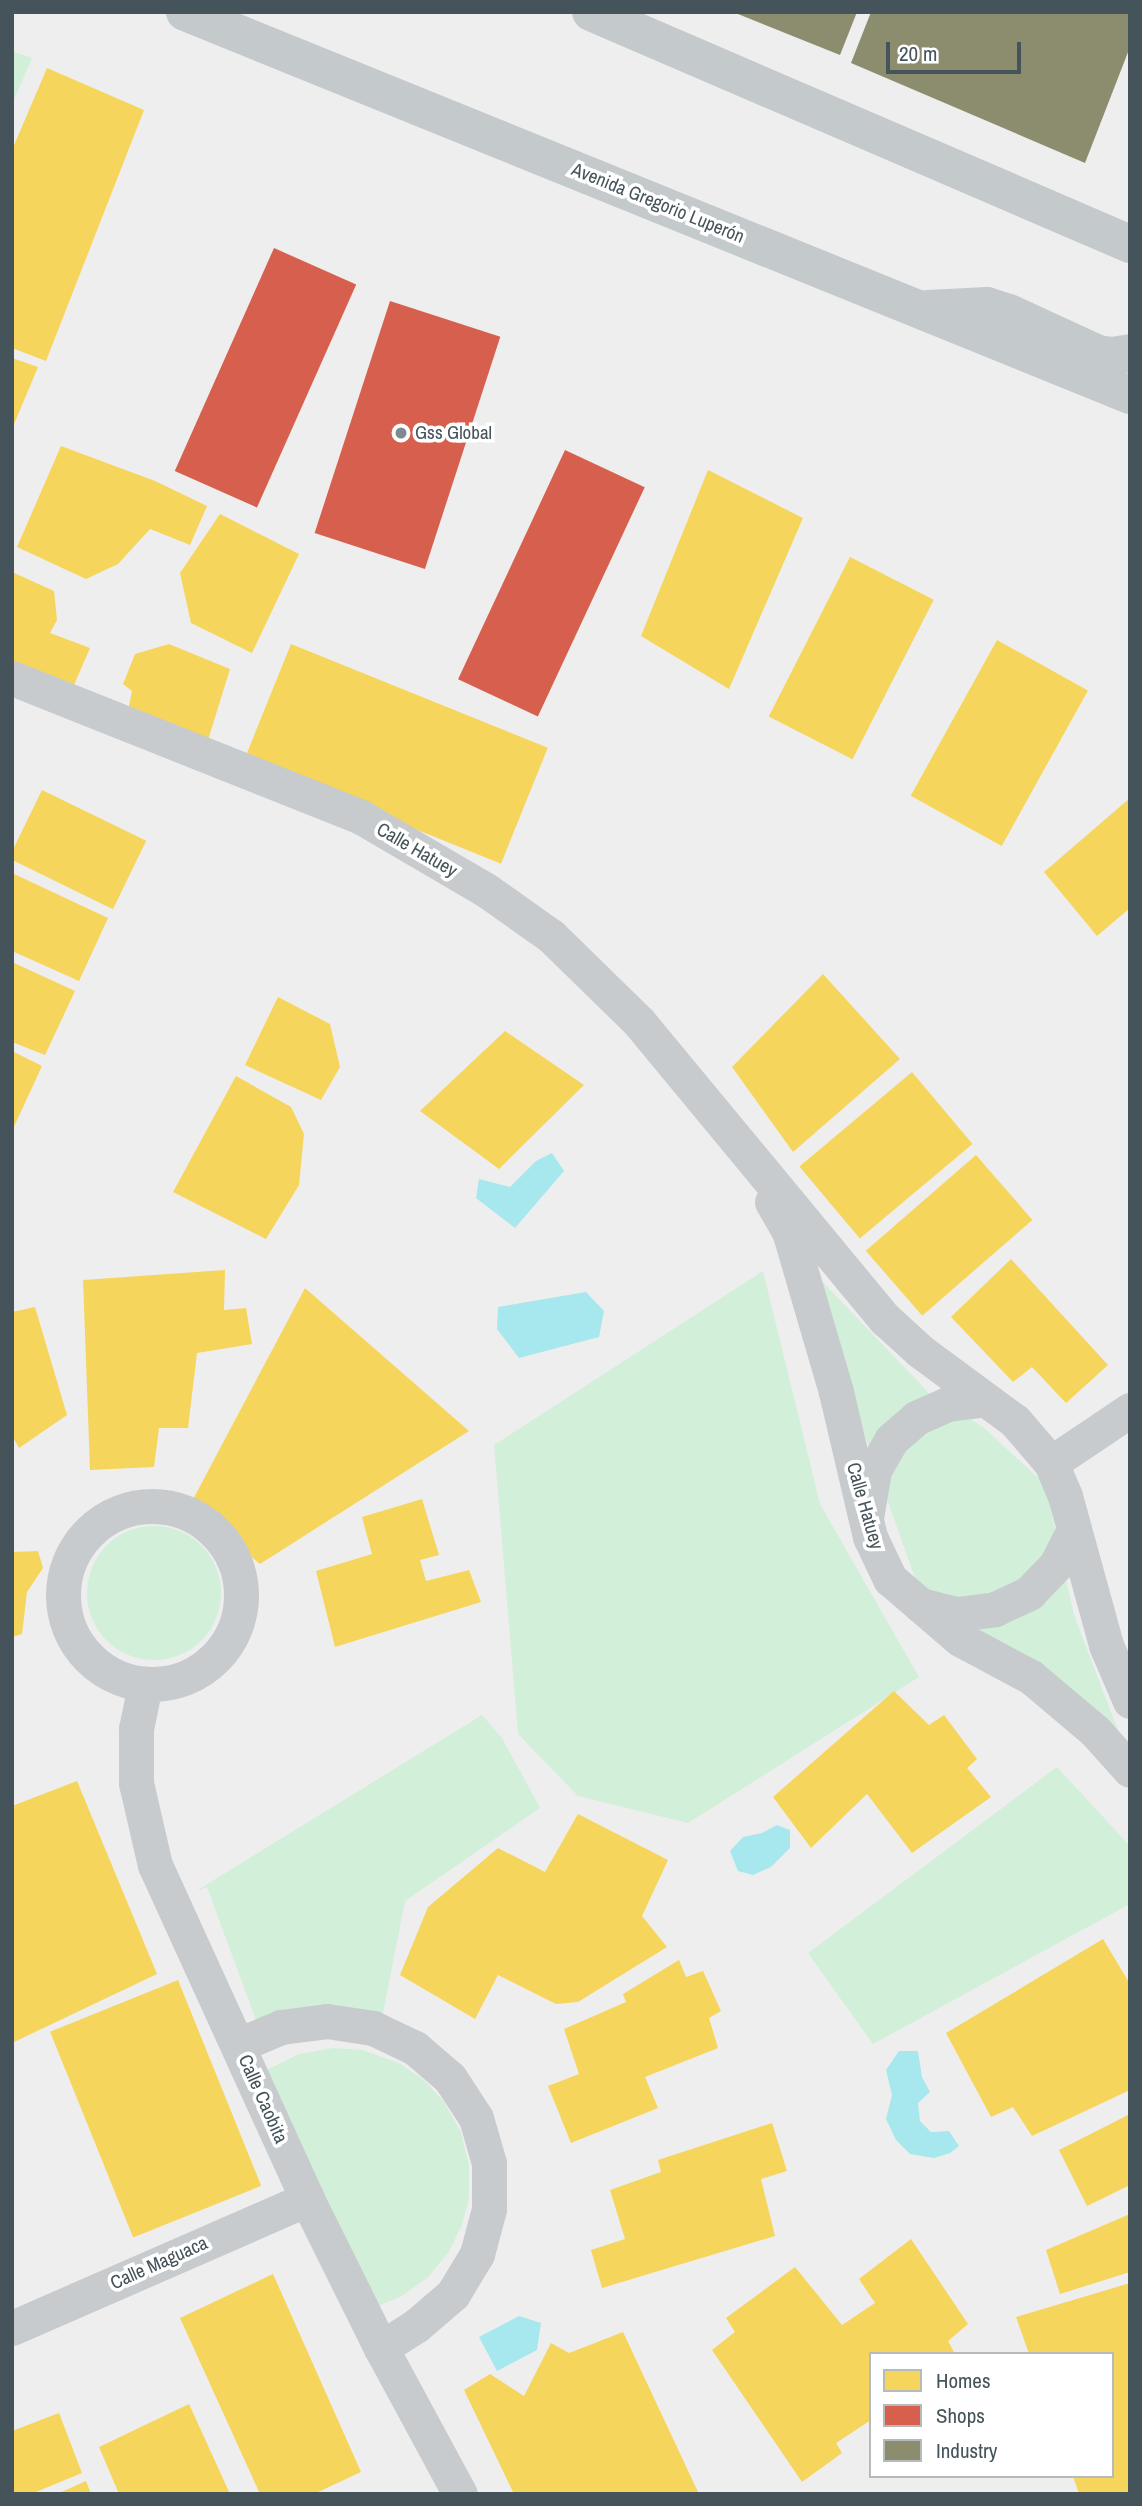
<!DOCTYPE html>
<html>
<head>
<meta charset="utf-8">
<style>
	body { margin:0 }
	#map { position:relative; width:1142px; height:2506px; overflow:hidden; background:#efeeee; font-family:"Archivo Narrow",sans-serif }
	div>[style] { position:absolute }
	[style*='--x'] { left:calc(var(--x)*1px); top:calc(var(--y)*1px); width:calc(var(--w)*1px); rotate:calc(var(--a)*1deg) }
	.green>* { inset:0; background:#d2efd9 }
	.round { border-radius:50% }
	.water>* { inset:0; background:#a6e8ed }
	.homes>* { inset:0; background:#f6d55c; transform-origin:0 0 }
	.shops>* { inset:0; background:#d6604d; transform-origin:0 0 }
	.industry>* { inset:0; background:#8c8c6e }
	.street>* { height:35px; margin:-17.5px; padding:0 17.5px; transform-origin:17.5px; border-radius:17.5px; background:#c8cbcd }
	.street>.ring { margin:-17.5px; padding:0; box-sizing:content-box; background:none; border:35px solid #c8cbcd; border-radius:50% }
	.primary>* { height:38px; margin:-19px; padding:0 19px; transform-origin:19px; border-radius:19px; background:#c4c9cb }
	.dots>* { width:19px; height:19px; translate:-50% -50%; box-sizing:border-box; border:4px solid #fff; border-radius:50% }
	span { translate:-50% -50%; white-space:nowrap; text-align:center; line-height:1.15; -webkit-text-stroke:7px #fff; paint-order:stroke }
	.street-label { font-size:19px; color:#45535a }
	.poi-label { font-size:19px; color:#45535a }
	.left { translate:0 -50%; text-align:left }
	.frame { position:absolute; inset:0; border:14px solid #45535a; pointer-events:none }
	.legend { position:absolute; left:869px; top:2352px; width:245px; height:126px; box-sizing:border-box; background:#fff; border:2px solid #b5babd; margin:0; padding:9px 12px; list-style:none; font-size:21px; color:#45535a }
	.legend li { display:flex; align-items:center; gap:14px; height:35px }
	.legend b { width:35px; border:2px solid #b5babd }
	.scale { position:absolute; left:886px; top:42px; width:135px; height:32px; box-sizing:border-box; border:4px solid #45535a; border-top:0; padding-left:9px; font-size:21px; line-height:24px; white-space:nowrap; color:#45535a; -webkit-text-stroke:5px #fff; paint-order:stroke }
</style>
</head>
<body>
<div id="map">
	<div class="green">
		<i style="clip-path:polygon(12px 51px,32px 58px,12px 104px)"></i>
		<i style="clip-path:polygon(763px 1271px,820px 1504px,919px 1677px,688px 1823px,578px 1796px,518px 1734px,494px 1445px)"></i>
		<i style="clip-path:polygon(815px 1274px,930px 1394px,983px 1427px,1045px 1484px,1074px 1615px,1129px 1759px,923px 1600px,870px 1452px)"></i>
		<i class="round" style="left:87px;top:1526px;width:134px;height:134px"></i>
		<i style="clip-path:polygon(482px 1715px,502px 1738px,540px 1808px,405px 1901px,382px 2018px,257px 2023px,207px 1887px,196px 1891px)"></i>
		<i style="clip-path:polygon(1057px 1767px,1130px 1846px,1130px 1904px,873px 2044px,808px 1953px)"></i>
		<i style="clip-path:polygon(333px 2048px,362px 2050px,399px 2063px,424px 2080px,444px 2102px,461px 2132px,469px 2166px,469px 2198px,462px 2225px,448px 2253px,427px 2278px,402px 2296px,376px 2307px,265px 2071px,299px 2054px)"></i>
	</div>
	<div class="water">
		<i style="clip-path:polygon(552px 1153px,564px 1171px,515px 1228px,476px 1198px,479px 1179px,510px 1187px,536px 1161px)"></i>
		<i style="clip-path:polygon(586px 1292px,604px 1311px,599px 1337px,519px 1358px,497px 1329px,498px 1307px)"></i>
		<i style="clip-path:polygon(777px 1825px,790px 1830px,790px 1848px,771px 1867px,753px 1875px,738px 1871px,730px 1851px,743px 1837px,762px 1833px)"></i>
		<i style="clip-path:polygon(899px 2051px,918px 2051px,922px 2077px,930px 2092px,918px 2103px,920px 2121px,931px 2132px,949px 2131px,959px 2146px,950px 2153px,934px 2158px,910px 2154px,896px 2140px,886px 2119px,892px 2095px,886px 2070px)"></i>
		<i style="clip-path:polygon(519px 2316px,541px 2323px,537px 2350px,497px 2371px,479px 2337px)"></i>
	</div>
	<div class="homes">
		<i style="clip-path:polygon(47px 68px,144px 110px,46px 361px,12px 348px,12px 150px)"></i>
		<i style="clip-path:polygon(12px 358px,38px 367px,12px 429px)"></i>
		<i style="clip-path:polygon(61px 446px,155px 481px,207px 506px,190px 545px,150px 529px,118px 564px,86px 579px,17px 547px)"></i>
		<i style="clip-path:polygon(708px 470px,803px 518px,729px 689px,641px 636px)"></i>
		<i style="clip-path:polygon(220px 514px,299px 554px,252px 653px,191px 623px,180px 573px)"></i>
		<i style="left:850px;top:557px;width:94px;height:179px;rotate:27deg"></i>
		<i style="clip-path:polygon(12px 572px,54px 591px,57px 620px,50px 633px,90px 648px,71px 692px,12px 663px)"></i>
		<i style="left:997px;top:640px;width:104px;height:178px;rotate:29deg"></i>
		<i style="clip-path:polygon(169px 644px,230px 669px,204px 753px,126px 720px,132px 691px,123px 684px,135px 654px)"></i>
		<i style="left:291px;top:644px;width:277px;height:125px;rotate:22deg"></i>
		<i style="left:42px;top:790px;width:116px;height:76px;rotate:26deg"></i>
		<i style="clip-path:polygon(1130px 798px,1130px 908px,1097px 936px,1044px 872px)"></i>
		<i style="clip-path:polygon(12px 873px,108px 918px,79px 981px,12px 951px)"></i>
		<i style="clip-path:polygon(12px 962px,75px 991px,45px 1055px,12px 1042px)"></i>
		<i style="clip-path:polygon(823px 974px,900px 1059px,793px 1152px,732px 1067px)"></i>
		<i style="clip-path:polygon(278px 997px,330px 1024px,340px 1067px,321px 1100px,245px 1065px)"></i>
		<i style="clip-path:polygon(505px 1031px,584px 1085px,499px 1169px,420px 1111px)"></i>
		<i style="clip-path:polygon(12px 1051px,42px 1066px,12px 1131px)"></i>
		<i style="left:912px;top:1072px;width:94px;height:147px;rotate:50deg"></i>
		<i style="clip-path:polygon(236px 1076px,291px 1107px,304px 1134px,299px 1185px,266px 1239px,173px 1192px)"></i>
		<i style="left:976px;top:1155px;width:86px;height:146px;rotate:49deg"></i>
		<i style="clip-path:polygon(1011px 1259px,1108px 1365px,1066px 1403px,1032px 1367px,1013px 1382px,951px 1317px)"></i>
		<i style="clip-path:polygon(225px 1270px,224px 1310px,246px 1308px,252px 1344px,197px 1353px,188px 1428px,159px 1428px,154px 1467px,90px 1470px,83px 1280px)"></i>
		<i style="clip-path:polygon(305px 1288px,469px 1431px,260px 1564px,190px 1505px)"></i>
		<i style="clip-path:polygon(35px 1307px,67px 1415px,19px 1448px,12px 1436px,12px 1312px)"></i>
		<i style="clip-path:polygon(422px 1499px,439px 1555px,420px 1560px,426px 1581px,469px 1570px,481px 1602px,335px 1647px,316px 1571px,372px 1554px,362px 1517px)"></i>
		<i style="clip-path:polygon(38px 1551px,43px 1568px,27px 1592px,22px 1634px,12px 1637px,12px 1552px)"></i>
		<i style="clip-path:polygon(894px 1691px,929px 1725px,944px 1715px,977px 1759px,967px 1768px,991px 1797px,912px 1853px,867px 1794px,811px 1848px,773px 1797px)"></i>
		<i style="clip-path:polygon(77px 1781px,157px 1974px,12px 2043px,12px 1806px)"></i>
		<i style="clip-path:polygon(578px 1814px,668px 1860px,642px 1916px,667px 1947px,578px 2002px,556px 2004px,498px 1975px,475px 2019px,400px 1975px,428px 1907px,498px 1848px,545px 1872px)"></i>
		<i style="clip-path:polygon(1103px 1939px,1130px 1984px,1130px 2090px,1032px 2136px,1013px 2107px,991px 2117px,946px 2033px)"></i>
		<i style="clip-path:polygon(679px 1960px,686px 1977px,703px 1971px,721px 2011px,709px 2018px,718px 2048px,645px 2077px,658px 2108px,571px 2143px,548px 2086px,579px 2074px,564px 2029px,626px 2002px,623px 1994px)"></i>
		<i style="left:178px;top:1980px;width:222px;height:138px;rotate:68deg"></i>
		<i style="clip-path:polygon(1130px 2114px,1130px 2185px,1087px 2206px,1059px 2150px)"></i>
		<i style="clip-path:polygon(772px 2123px,787px 2171px,761px 2179px,775px 2236px,602px 2288px,591px 2250px,625px 2239px,610px 2190px,661px 2172px,658px 2160px)"></i>
		<i style="clip-path:polygon(1130px 2214px,1130px 2272px,1060px 2294px,1046px 2250px)"></i>
		<i style="clip-path:polygon(911px 2239px,968px 2324px,948px 2341px,955px 2354px,871px 2354px,871px 2420px,836px 2443px,842px 2453px,802px 2482px,712px 2350px,735px 2332px,726px 2318px,795px 2267px,842px 2325px,875px 2303px,859px 2279px)"></i>
		<i style="clip-path:polygon(273px 2274px,361px 2472px,314px 2494px,260px 2494px,180px 2318px)"></i>
		<i style="clip-path:polygon(1130px 2283px,1130px 2494px,1079px 2494px,1073px 2476px,1112px 2476px,1112px 2354px,1029px 2354px,1016px 2317px)"></i>
		<i style="clip-path:polygon(623px 2332px,699px 2494px,514px 2494px,464px 2390px,490px 2374px,524px 2396px,551px 2343px,569px 2353px)"></i>
		<i style="clip-path:polygon(189px 2404px,230px 2494px,119px 2494px,99px 2447px)"></i>
		<i style="clip-path:polygon(59px 2413px,82px 2473px,31px 2494px,12px 2494px,12px 2431px)"></i>
		<i style="clip-path:polygon(86px 2481px,91px 2494px,57px 2494px)"></i>
	</div>
	<div class="shops">
		<i style="left:274px;top:248px;width:90px;height:244px;rotate:24deg"></i>
		<i style="left:390px;top:301px;width:116px;height:244px;rotate:18deg"></i>
		<i style="left:565px;top:450px;width:88px;height:253px;rotate:25deg"></i>
	</div>
	<div class="industry">
		<i style="clip-path:polygon(733px 12px,857px 12px,840px 55px)"></i>
		<i style="clip-path:polygon(871px 12px,1130px 12px,1130px 47px,1085px 163px,851px 63px)"></i>
	</div>
	<div class="street">
		<i style="--x:12;--y:678;--w:376;--a:21.7"></i>
		<i style="--x:361;--y:817;--w:145;--a:30.3"></i>
		<i style="--x:486;--y:890;--w:80;--a:35.3"></i>
		<i style="--x:551;--y:936;--w:123;--a:44.3"></i>
		<i style="--x:639;--y:1022;--w:386;--a:50.4"></i>
		<i style="--x:885;--y:1319;--w:47;--a:42.4"></i>
		<i style="--x:920;--y:1351;--w:118;--a:36.4"></i>
		<i style="--x:1015;--y:1421;--w:55;--a:49.4"></i>
		<i style="--x:1051;--y:1463;--w:36;--a:67"></i>
		<i style="--x:1065;--y:1496;--w:155;--a:74.6"></i>
		<i style="--x:1106;--y:1645;--w:61;--a:66.8"></i>
		<i style="--x:772;--y:1202;--w:34;--a:60"></i>
		<i style="--x:789;--y:1231;--w:168;--a:73.7"></i>
		<i style="--x:836;--y:1392;--w:149;--a:76.8"></i>
		<i style="--x:870;--y:1537;--w:47;--a:64.5"></i>
		<i style="--x:890;--y:1579;--w:92;--a:40.6"></i>
		<i style="--x:960;--y:1639;--w:81;--a:28.2"></i>
		<i style="--x:1031;--y:1677;--w:84;--a:40.2"></i>
		<i style="--x:1095;--y:1731;--w:52;--a:48.1"></i>
		<i style="--x:1051;--y:1463;--w:95;--a:-33.9"></i>
		<i class="ring" style="left:63px;top:1506px;width:143px;height:143px"></i>
		<i style="--x:867;--y:1512;--w:43;--a:-80.5"></i>
		<i style="--x:874;--y:1470;--w:34;--a:-60"></i>
		<i style="--x:891;--y:1440;--w:33;--a:-41"></i>
		<i style="--x:916;--y:1418;--w:34;--a:-24"></i>
		<i style="--x:947;--y:1404;--w:38;--a:-7"></i>
		<i style="--x:920;--y:1605;--w:38;--a:14"></i>
		<i style="--x:957;--y:1614;--w:38;--a:-7"></i>
		<i style="--x:995;--y:1609;--w:38;--a:-25"></i>
		<i style="--x:1029;--y:1593;--w:39;--a:-46"></i>
		<i style="--x:1056;--y:1565;--w:38;--a:-63"></i>
		<i style="--x:145;--y:1685;--w:45;--a:101.6"></i>
		<i style="--x:136;--y:1729;--w:54;--a:90"></i>
		<i style="--x:136;--y:1783;--w:84;--a:77"></i>
		<i style="--x:155;--y:1865;--w:367;--a:65.5"></i>
		<i style="--x:307;--y:2199;--w:166;--a:63.6"></i>
		<i style="--x:381;--y:2348;--w:166;--a:61.6"></i>
		<i style="--x:238;--y:2045;--w:47;--a:-22.7"></i>
		<i style="--x:281;--y:2027;--w:46;--a:-7.4"></i>
		<i style="--x:327;--y:2021;--w:47;--a:8.7"></i>
		<i style="--x:373;--y:2028;--w:47;--a:25.5"></i>
		<i style="--x:415;--y:2048;--w:46;--a:40.6"></i>
		<i style="--x:450;--y:2078;--w:48;--a:57"></i>
		<i style="--x:476;--y:2118;--w:47;--a:73.9"></i>
		<i style="--x:489;--y:2163;--w:46;--a:90"></i>
		<i style="--x:489;--y:2209;--w:47;--a:104.9"></i>
		<i style="--x:477;--y:2254;--w:47;--a:121"></i>
		<i style="--x:453;--y:2294;--w:48;--a:139.3"></i>
		<i style="--x:417;--y:2325;--w:43;--a:147.4"></i>
		<i style="--x:12;--y:2328;--w:322;--a:-23.6"></i>
	</div>
	<div class="primary">
		<i style="--x:185;--y:12;--w:1020;--a:22.06"></i>
		<i style="--x:591;--y:12;--w:587;--a:23.29"></i>
		<i style="--x:928;--y:309;--w:59;--a:-2.9"></i>
		<i style="--x:987;--y:306;--w:23;--a:18"></i>
		<i style="--x:1009;--y:313;--w:98;--a:24.7"></i>
		<i style="--x:1098;--y:354;--w:14;--a:8"></i>
		<i style="--x:1112;--y:356;--w:18;--a:-9"></i>
	</div>
	<div class="dots">
		<i style="left:401px;top:433px;background:#80898e"></i>
	</div>
	<div class="street-label">
		<span style="left:658px;top:203px;rotate:22deg">Avenida Gregorio Luperón</span>
		<span style="left:417px;top:850px;rotate:30deg">Calle Hatuey</span>
		<span style="left:865px;top:1506px;rotate:74deg">Calle Hatuey</span>
		<span style="left:263px;top:2099px;rotate:66deg">Calle Caobita</span>
		<span style="left:159px;top:2263px;rotate:-24deg">Calle Maguaca</span>
	</div>
	<div class="poi-label">
		<span class="left" style="left:415px;top:433px">Gss Global</span>
	</div>
	<div class="frame"></div>
	<ul class="legend">
	<li><b style="height:19px;background:#f6d55c"></b>Homes</li>
	<li><b style="height:19px;background:#d6604d"></b>Shops</li>
	<li><b style="height:19px;background:#8c8c6e"></b>Industry</li>
	</ul>
	<div class="scale">20 m</div>
</div>
</body>
</html>
